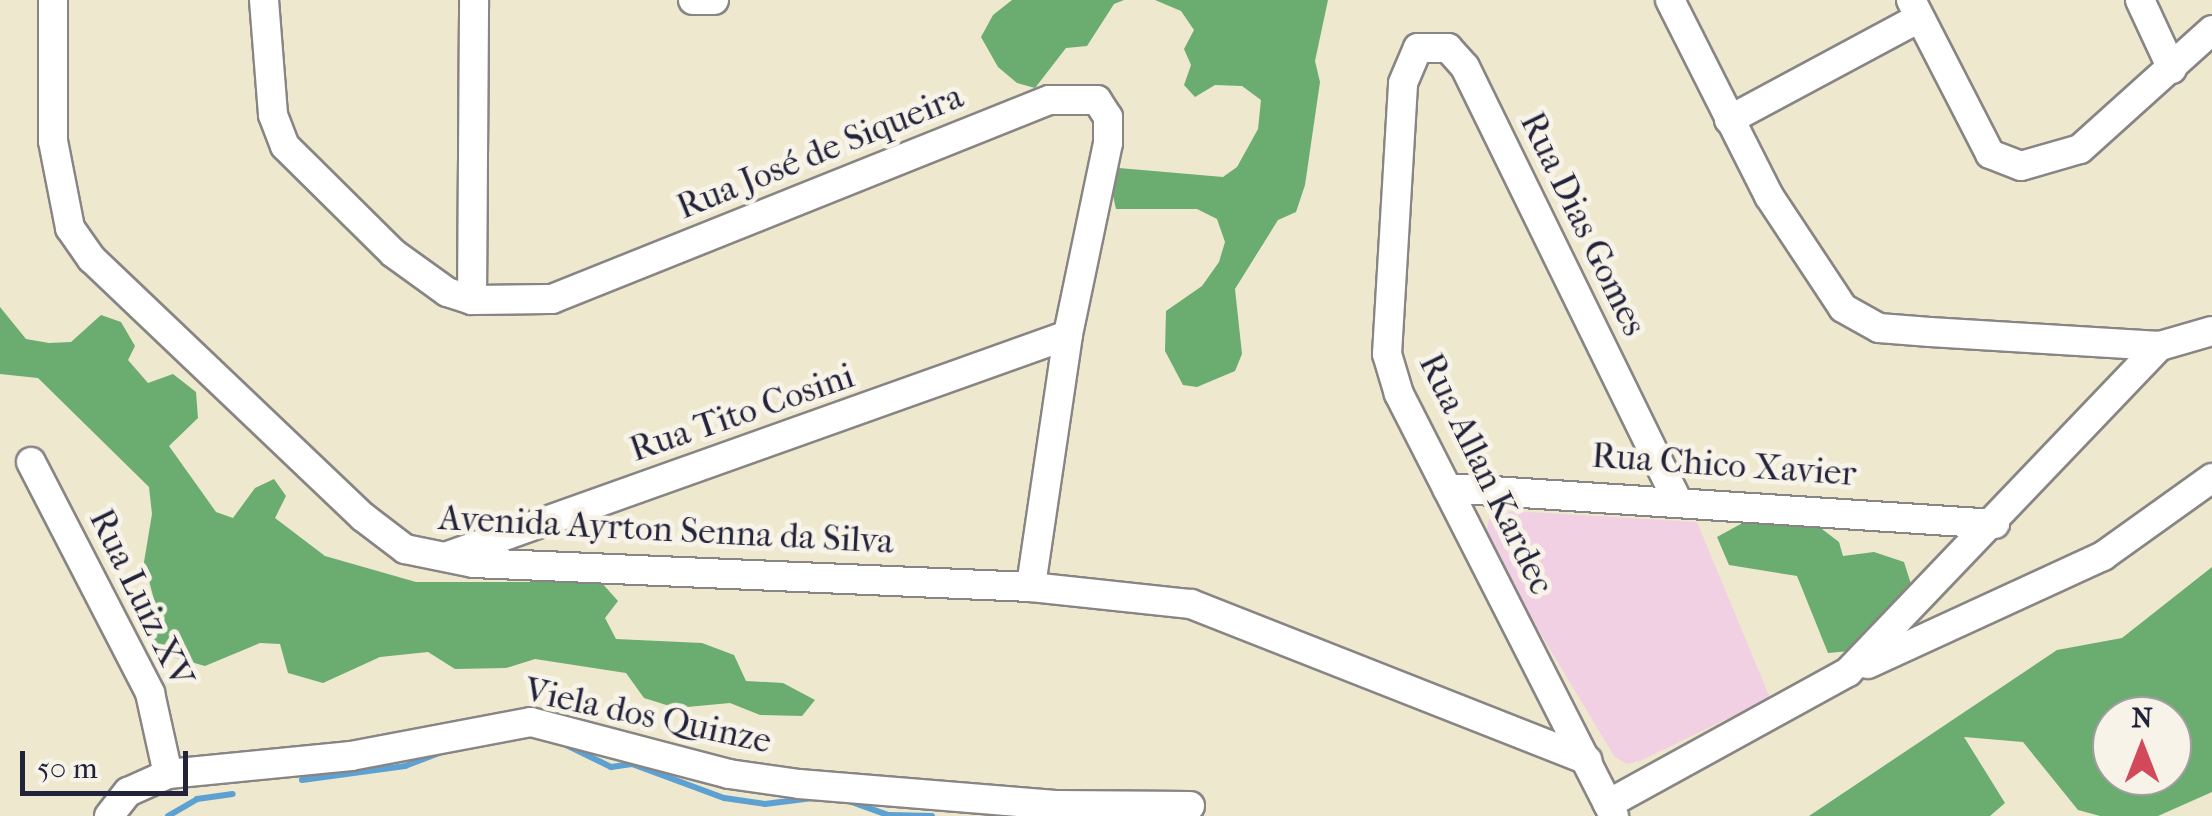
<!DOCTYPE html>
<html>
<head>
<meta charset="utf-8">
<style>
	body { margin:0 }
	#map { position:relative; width:2212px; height:816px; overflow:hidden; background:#eee8ce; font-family:"IM FELL French Canon",serif }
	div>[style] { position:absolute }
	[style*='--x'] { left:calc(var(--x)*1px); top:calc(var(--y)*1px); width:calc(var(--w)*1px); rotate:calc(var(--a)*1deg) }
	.built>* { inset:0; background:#f1d0e3 }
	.forest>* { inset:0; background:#6bac70 }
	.stream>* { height:6px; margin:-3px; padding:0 3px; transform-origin:3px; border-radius:3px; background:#5ca1d1 }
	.roads { filter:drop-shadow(2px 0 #888584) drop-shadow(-2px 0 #888584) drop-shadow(0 2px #888584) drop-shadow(0 -2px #888584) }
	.minor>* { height:28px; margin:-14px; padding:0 14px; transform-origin:14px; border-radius:14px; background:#fff }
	span { translate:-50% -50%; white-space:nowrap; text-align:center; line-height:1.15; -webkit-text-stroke:10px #f7f3e8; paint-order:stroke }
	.street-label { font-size:35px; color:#22223b }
	.north { position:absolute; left:2092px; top:696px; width:100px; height:100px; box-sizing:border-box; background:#f7f3e8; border:2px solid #a29fa3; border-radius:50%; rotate:0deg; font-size:28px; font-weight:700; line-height:40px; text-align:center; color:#22223b }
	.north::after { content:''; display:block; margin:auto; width:35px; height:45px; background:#d1495b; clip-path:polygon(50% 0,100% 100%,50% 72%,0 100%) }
	.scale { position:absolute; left:20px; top:751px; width:168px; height:45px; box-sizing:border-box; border:5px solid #22223b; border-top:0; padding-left:12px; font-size:30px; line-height:35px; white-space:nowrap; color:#22223b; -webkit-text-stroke:8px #f7f3e8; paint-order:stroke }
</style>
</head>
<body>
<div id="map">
	<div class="built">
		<i style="clip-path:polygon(1512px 511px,1697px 522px,1770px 698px,1640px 761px,1626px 764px,1614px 756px,1485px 541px,1489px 519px)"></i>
	</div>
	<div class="forest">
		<i style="clip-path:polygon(1012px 0,1124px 0,1114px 4px,1087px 46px,1066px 48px,1035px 88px,1017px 83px,998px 67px,981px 37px,993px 15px)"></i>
		<i style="clip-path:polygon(1155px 0,1328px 0,1315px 61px,1320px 82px,1305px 185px,1296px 212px,1278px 220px,1235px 289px,1242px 354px,1235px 371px,1197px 387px,1183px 385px,1165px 351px,1166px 311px,1202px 286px,1219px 262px,1225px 242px,1217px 219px,1197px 209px,1116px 209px,1110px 182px,1119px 168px,1223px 177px,1237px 167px,1258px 129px,1261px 100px,1242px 86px,1215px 85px,1195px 97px,1184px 85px,1191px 65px,1184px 49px,1194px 30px,1181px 11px)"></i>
		<i style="clip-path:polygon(0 307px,26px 339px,49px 343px,71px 342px,101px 315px,121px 322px,135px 346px,128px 360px,148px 383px,173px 374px,196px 392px,198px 418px,169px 446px,216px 512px,233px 518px,255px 488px,274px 479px,286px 496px,275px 518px,325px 556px,416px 582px,601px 582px,618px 601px,605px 618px,616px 639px,702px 643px,734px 655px,746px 681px,783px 683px,815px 700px,802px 716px,760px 715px,730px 703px,676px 708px,644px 698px,626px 673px,535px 659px,506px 668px,455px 669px,428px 652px,380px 657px,323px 683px,288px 673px,280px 644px,260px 643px,205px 666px,162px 654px,147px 636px,156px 607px,144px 562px,152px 514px,149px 487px,38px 378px,0 374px)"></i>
		<i style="clip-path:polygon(1783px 519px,1818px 526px,1839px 542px,1843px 556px,1874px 552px,1904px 562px,1911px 584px,1850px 651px,1828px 653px,1797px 576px,1729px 565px,1717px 537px,1748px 520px)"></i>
		<i style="clip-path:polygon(evenodd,2212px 567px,2212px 792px,2158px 816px,2100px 816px,2078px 810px,2023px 742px,1964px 737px,2005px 803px,1990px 816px,1809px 816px,2057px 650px,2122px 638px,2212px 567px,2112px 716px,2172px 716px,2172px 776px,2112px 776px,2112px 716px)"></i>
	</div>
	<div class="stream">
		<i style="--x:560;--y:742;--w:57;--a:26.1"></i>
		<i style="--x:611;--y:767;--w:21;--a:-8"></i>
		<i style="--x:632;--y:764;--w:98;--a:20.3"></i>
		<i style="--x:724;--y:798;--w:41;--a:8.3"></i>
		<i style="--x:765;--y:804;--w:48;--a:-7.1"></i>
		<i style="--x:302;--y:780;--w:104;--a:-7.7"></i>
		<i style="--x:405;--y:766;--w:45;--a:-20.9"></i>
		<i style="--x:846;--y:800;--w:45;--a:19.7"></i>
		<i style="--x:888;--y:815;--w:44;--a:1.3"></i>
		<i style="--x:168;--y:816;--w:34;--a:-30"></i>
		<i style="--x:197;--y:799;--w:36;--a:-8"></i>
	</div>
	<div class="roads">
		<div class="minor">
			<i style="--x:53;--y:0;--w:141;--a:90"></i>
			<i style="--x:53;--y:141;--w:89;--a:78.9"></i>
			<i style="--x:70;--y:228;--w:38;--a:55"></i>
			<i style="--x:92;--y:259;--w:374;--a:43.6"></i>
			<i style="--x:363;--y:517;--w:53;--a:37.3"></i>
			<i style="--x:405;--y:549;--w:70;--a:11.5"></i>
			<i style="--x:474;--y:563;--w:558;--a:2.47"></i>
			<i style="--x:1031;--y:587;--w:161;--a:6.1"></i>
			<i style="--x:1191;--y:604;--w:426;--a:21.5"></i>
			<i style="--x:264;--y:0;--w:115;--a:85.5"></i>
			<i style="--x:273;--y:115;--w:33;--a:69"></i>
			<i style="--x:285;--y:146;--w:152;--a:44.7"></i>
			<i style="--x:393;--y:253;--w:67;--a:35.8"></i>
			<i style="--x:447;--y:292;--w:26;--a:18"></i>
			<i style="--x:472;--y:300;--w:80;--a:-0.7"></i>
			<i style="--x:552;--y:299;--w:535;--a:-21.82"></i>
			<i style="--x:1049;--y:100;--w:48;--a:0"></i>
			<i style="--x:1097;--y:100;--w:20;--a:57"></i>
			<i style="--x:1108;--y:117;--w:26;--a:90"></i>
			<i style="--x:1108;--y:143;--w:196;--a:101.8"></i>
			<i style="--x:1068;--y:335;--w:255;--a:98.4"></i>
			<i style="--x:693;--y:0;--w:21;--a:0"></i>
			<i style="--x:1670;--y:0;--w:220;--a:63.2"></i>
			<i style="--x:1769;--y:196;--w:134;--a:56.5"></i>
			<i style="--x:1843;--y:308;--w:41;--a:29.1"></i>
			<i style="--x:1879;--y:328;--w:51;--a:4.5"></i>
			<i style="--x:1930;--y:332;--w:230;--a:3.5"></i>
			<i style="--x:2160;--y:346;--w:54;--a:-16.1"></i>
			<i style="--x:1911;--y:0;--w:173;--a:62.8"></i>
			<i style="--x:1990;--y:154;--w:33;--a:21"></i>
			<i style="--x:2021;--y:166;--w:61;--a:-16.1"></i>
			<i style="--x:2080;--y:149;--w:178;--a:-42"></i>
			<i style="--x:2140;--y:0;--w:76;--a:65.1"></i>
			<i style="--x:1729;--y:120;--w:216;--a:-28.2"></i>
			<i style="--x:472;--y:300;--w:300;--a:-89.6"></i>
			<i style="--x:31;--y:462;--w:260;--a:62.7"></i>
			<i style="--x:150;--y:693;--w:83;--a:77.5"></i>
			<i style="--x:1447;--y:488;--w:549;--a:3.76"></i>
			<i style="--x:448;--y:556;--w:658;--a:-19.62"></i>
			<i style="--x:1868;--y:664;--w:259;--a:-24.7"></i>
			<i style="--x:2103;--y:556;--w:134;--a:-35.6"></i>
			<i style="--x:1608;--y:804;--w:274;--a:-28.8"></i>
			<i style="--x:1848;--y:672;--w:451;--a:-46.3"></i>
			<i style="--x:109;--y:816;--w:31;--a:-52"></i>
			<i style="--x:128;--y:792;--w:44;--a:-24.2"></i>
			<i style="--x:168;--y:774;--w:184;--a:-5.6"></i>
			<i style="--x:351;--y:756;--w:183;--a:-10.7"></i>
			<i style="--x:531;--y:722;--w:205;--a:14.7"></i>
			<i style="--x:729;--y:774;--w:71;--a:8.1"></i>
			<i style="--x:799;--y:784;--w:257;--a:4.7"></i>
			<i style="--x:1055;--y:805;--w:135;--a:0.4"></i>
			<i style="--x:1614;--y:816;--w:474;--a:-117"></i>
			<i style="--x:1399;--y:394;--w:42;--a:-106.7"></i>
			<i style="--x:1387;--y:354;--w:271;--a:-86.6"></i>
			<i style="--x:1403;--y:83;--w:38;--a:-67"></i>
			<i style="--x:1418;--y:48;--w:30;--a:0"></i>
			<i style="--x:1448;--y:48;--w:25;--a:48"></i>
			<i style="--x:1465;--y:67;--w:480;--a:63.9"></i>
		</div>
	</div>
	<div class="street-label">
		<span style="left:820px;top:152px;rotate:-22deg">Rua José de Siqueira</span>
		<span style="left:1583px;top:224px;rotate:64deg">Rua Dias Gomes</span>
		<span style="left:742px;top:413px;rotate:-19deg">Rua Tito Cosini</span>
		<span style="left:1724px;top:465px;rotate:4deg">Rua Chico Xavier</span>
		<span style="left:1486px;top:474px;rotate:64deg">Rua Allan Kardec</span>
		<span style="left:666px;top:530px;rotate:3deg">Avenida Ayrton Senna da Silva</span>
		<span style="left:141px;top:598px;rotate:64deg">Rua Luiz XV</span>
		<span style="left:648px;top:716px;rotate:12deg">Viela dos Quinze</span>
	</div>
	<div class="north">N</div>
	<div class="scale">50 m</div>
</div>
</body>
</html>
